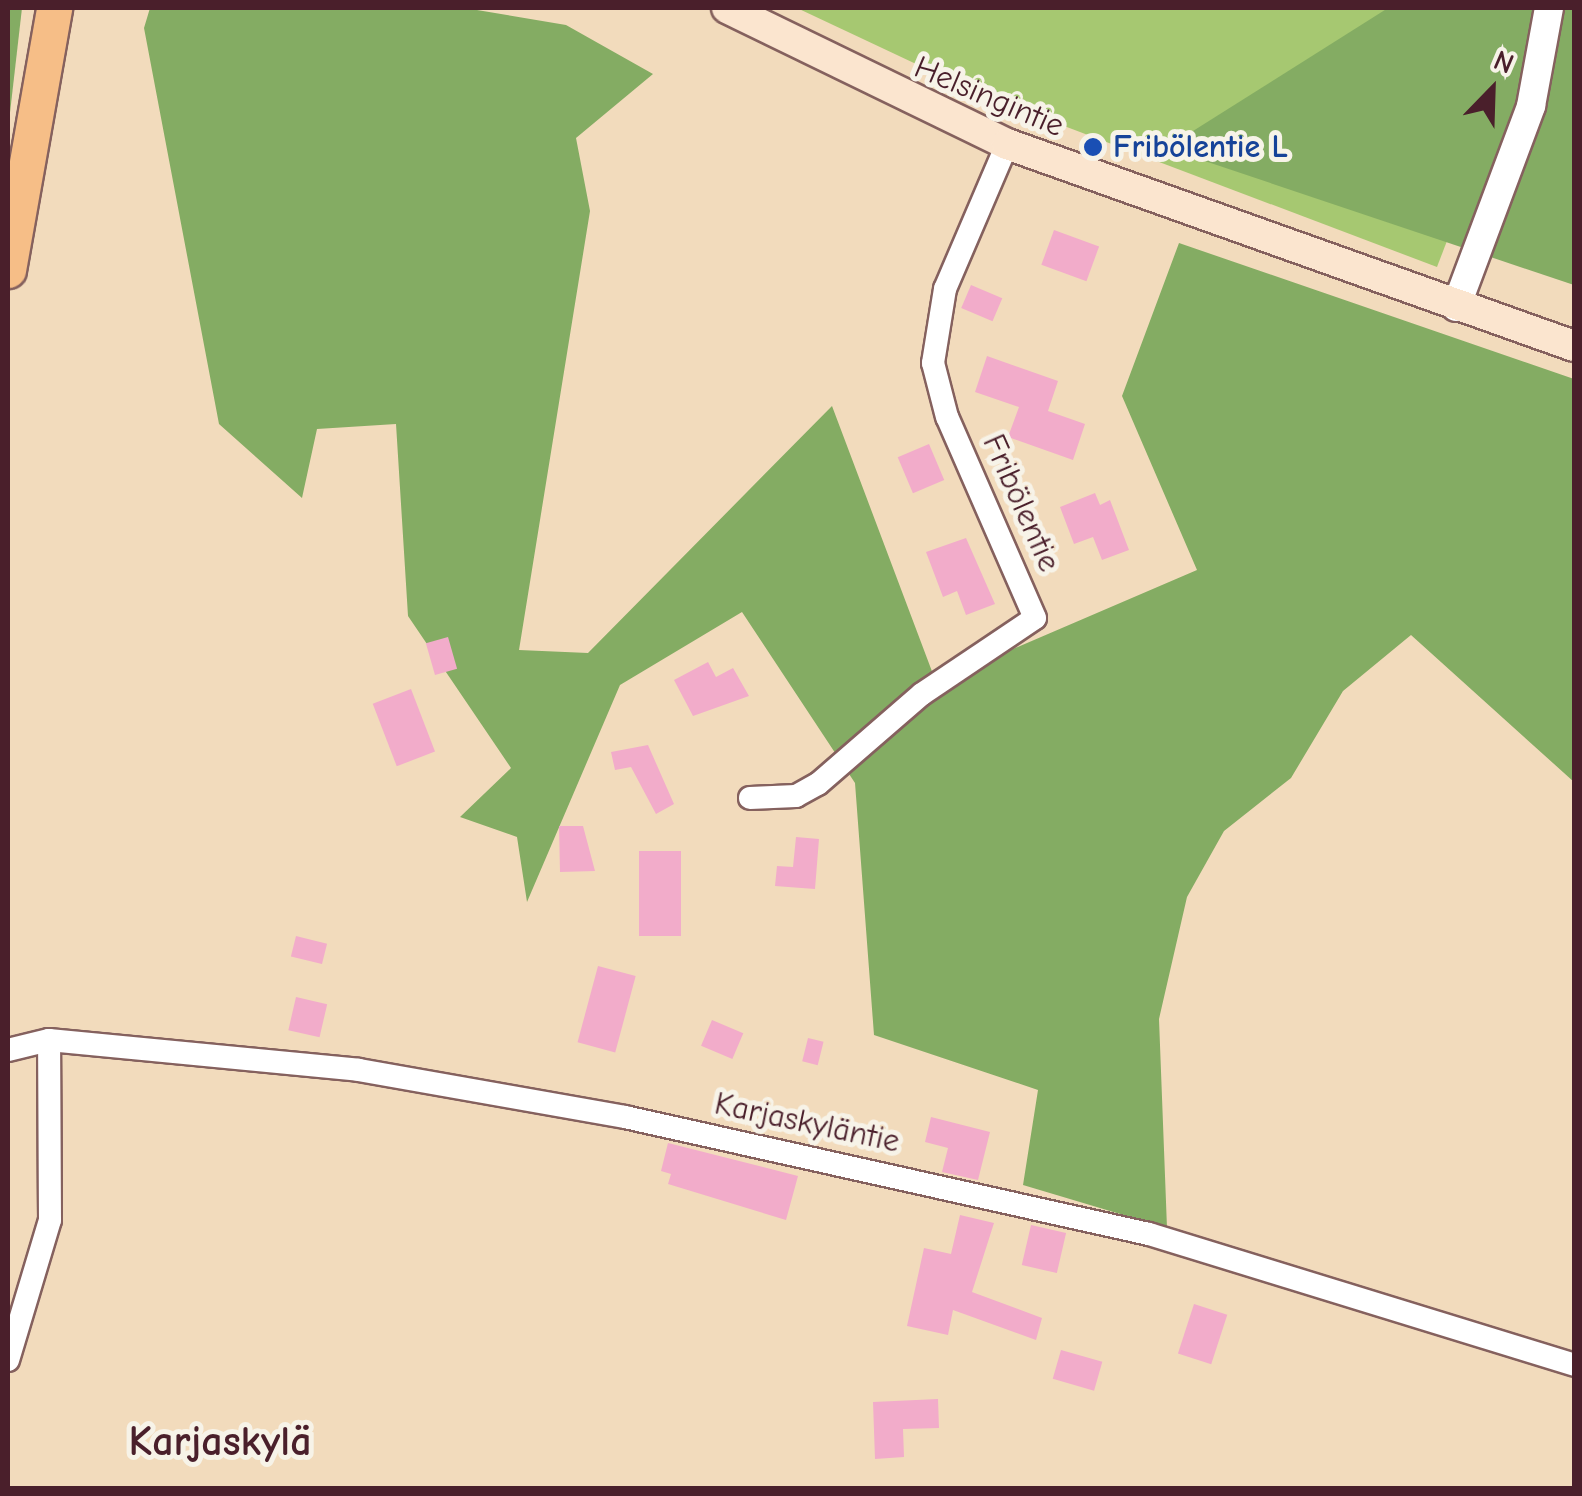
<!DOCTYPE html>
<html>
<head>
<meta charset="utf-8">
<style>
	body { margin:0 }
	#map { position:relative; width:1582px; height:1496px; overflow:hidden; background:#f2dbbc; font-family:"Comic Neue",sans-serif }
	div>[style] { position:absolute }
	[style*='--x'] { left:calc(var(--x)*1px); top:calc(var(--y)*1px); width:calc(var(--w)*1px); rotate:calc(var(--a)*1deg) }
	.green>* { inset:0; background:#a6c871 }
	.forest>* { inset:0; background:#84ac63 }
	.building>* { inset:0; background:#f2acca; transform-origin:0 0 }
	.roads { filter:drop-shadow(2px 0 #85615e) drop-shadow(-2px 0 #85615e) drop-shadow(0 2px #85615e) drop-shadow(0 -2px #85615e) }
	.minor>* { height:22px; margin:-11px; padding:0 11px; transform-origin:11px; border-radius:11px; background:#fff }
	.tertiary>* { height:28px; margin:-14px; padding:0 14px; transform-origin:14px; border-radius:14px; background:#fff }
	.secondary>* { height:30px; margin:-15px; padding:0 15px; transform-origin:15px; border-radius:15px; background:#fbe5cf }
	.primary>* { height:35px; margin:-17.5px; padding:0 17.5px; transform-origin:17.5px; border-radius:17.5px; background:#f6be87 }
	.dots>* { width:28px; height:28px; translate:-50% -50%; box-sizing:border-box; border:5px solid #f7f3e8; border-radius:50% }
	span { translate:-50% -50%; white-space:nowrap; text-align:center; line-height:1.15; -webkit-text-stroke:10px #f7f3e8; paint-order:stroke }
	.street-label { font-size:32px; color:#4a1f2b }
	.transit-label { font-size:32px; color:#164399; font-weight:700 }
	.left { translate:0 -50%; text-align:left }
	.district-label { font-size:42px; color:#4a1f2b; font-weight:700 }
	.frame { position:absolute; inset:0; border:10px solid #4a1f2b; pointer-events:none }
	.north { position:absolute; left:1442px; top:40px; width:100px; height:100px; -webkit-text-stroke:8px #f7f3e8; paint-order:stroke; rotate:23deg; font-size:28px; font-weight:700; line-height:40px; text-align:center; color:#4a1f2b }
	.north::after { content:''; display:block; margin:auto; width:35px; height:45px; background:#4a1f2b; clip-path:polygon(50% 0,100% 100%,50% 72%,0 100%) }
</style>
</head>
<body>
<div id="map">
	<div class="green">
		<i style="clip-path:polygon(797px 8px,1522px 8px,1512px 71px,1437px 267px,982px 95px)"></i>
	</div>
	<div class="forest">
		<i style="clip-path:polygon(8px 8px,22px 8px,8px 130px)"></i>
		<i style="clip-path:polygon(150px 8px,465px 8px,566px 25px,653px 74px,576px 138px,590px 211px,519px 650px,588px 653px,832px 406px,936px 682px,1197px 570px,1122px 396px,1179px 243px,1574px 379px,1574px 782px,1411px 635px,1343px 691px,1291px 778px,1224px 831px,1187px 897px,1159px 1019px,1167px 1228px,1023px 1185px,1038px 1090px,874px 1035px,855px 783px,742px 612px,620px 685px,527px 902px,517px 837px,460px 817px,511px 768px,408px 616px,396px 424px,317px 429px,302px 498px,219px 424px,144px 28px)"></i>
		<i style="clip-path:polygon(1388px 8px,1574px 8px,1574px 285px,1166px 148px)"></i>
	</div>
	<div class="building">
		<i style="left:1054px;top:230px;width:48px;height:37px;rotate:20deg"></i>
		<i style="left:971px;top:285px;width:34px;height:25px;rotate:23deg"></i>
		<i style="clip-path:polygon(987px 356px,1058px 381px,1048px 411px,1085px 424px,1073px 460px,1008px 437px,1019px 407px,975px 392px)"></i>
		<i style="left:929px;top:444px;width:39px;height:34px;rotate:67deg"></i>
		<i style="clip-path:polygon(1095px 493px,1100px 505px,1110px 500px,1129px 550px,1102px 560px,1093px 537px,1074px 544px,1060px 507px)"></i>
		<i style="clip-path:polygon(966px 538px,995px 604px,966px 615px,957px 591px,943px 597px,926px 552px)"></i>
		<i style="left:448px;top:637px;width:33px;height:23px;rotate:74deg"></i>
		<i style="clip-path:polygon(708px 662px,716px 677px,733px 668px,749px 696px,693px 716px,674px 680px)"></i>
		<i style="left:411px;top:689px;width:67px;height:41px;rotate:69deg"></i>
		<i style="clip-path:polygon(648px 745px,674px 804px,656px 814px,631px 767px,615px 770px,611px 752px)"></i>
		<i style="clip-path:polygon(559px 826px,583px 826px,595px 871px,560px 872px)"></i>
		<i style="clip-path:polygon(796px 837px,819px 839px,815px 889px,775px 886px,777px 866px,793px 867px)"></i>
		<i style="left:639px;top:851px;width:42px;height:85px"></i>
		<i style="left:296px;top:936px;width:32px;height:21px;rotate:14deg"></i>
		<i style="left:598px;top:966px;width:39px;height:79px;rotate:15deg"></i>
		<i style="left:296px;top:997px;width:32px;height:34px;rotate:13deg"></i>
		<i style="left:712px;top:1020px;width:34px;height:28px;rotate:23deg"></i>
		<i style="left:808px;top:1038px;width:16px;height:24px;rotate:14deg"></i>
		<i style="clip-path:polygon(931px 1117px,990px 1132px,978px 1180px,942px 1172px,948px 1148px,925px 1142px)"></i>
		<i style="clip-path:polygon(668px 1143px,798px 1176px,786px 1220px,668px 1184px,671px 1174px,661px 1171px)"></i>
		<i style="clip-path:polygon(960px 1215px,994px 1223px,972px 1292px,1042px 1318px,1036px 1340px,953px 1310px,948px 1335px,907px 1326px,924px 1248px,951px 1254px)"></i>
		<i style="left:1031px;top:1225px;width:36px;height:41px;rotate:13deg"></i>
		<i style="left:1194px;top:1304px;width:35px;height:52px;rotate:18deg"></i>
		<i style="left:1061px;top:1350px;width:43px;height:30px;rotate:16deg"></i>
		<i style="clip-path:polygon(938px 1399px,939px 1428px,903px 1429px,904px 1457px,875px 1459px,873px 1402px)"></i>
	</div>
	<div class="roads">
		<div class="minor">
			<i style="--x:750;--y:798;--w:46;--a:-2.5"></i>
			<i style="--x:796;--y:796;--w:25;--a:-29"></i>
			<i style="--x:818;--y:784;--w:138;--a:-40.9"></i>
			<i style="--x:922;--y:694;--w:136;--a:-33.9"></i>
			<i style="--x:1035;--y:618;--w:219;--a:-113.6"></i>
			<i style="--x:947;--y:417;--w:56;--a:-104.5"></i>
			<i style="--x:933;--y:363;--w:75;--a:-80.8"></i>
			<i style="--x:945;--y:289;--w:158;--a:-66.8"></i>
			<i style="--x:8;--y:1050;--w:42;--a:-13.7"></i>
			<i style="--x:49;--y:1040;--w:311;--a:5.5"></i>
			<i style="--x:359;--y:1070;--w:270;--a:10"></i>
			<i style="--x:625;--y:1117;--w:537;--a:12.59"></i>
			<i style="--x:1149;--y:1234;--w:445;--a:17.1"></i>
			<i style="--x:8;--y:1360;--w:146;--a:-73.3"></i>
			<i style="--x:50;--y:1220;--w:180;--a:-90.3"></i>
		</div>
		<div class="tertiary">
			<i style="--x:1456;--y:307;--w:215;--a:-69.5"></i>
			<i style="--x:1531;--y:106;--w:100;--a:-79.6"></i>
		</div>
		<div class="secondary">
			<i style="--x:727;--y:8;--w:311;--a:25.9"></i>
			<i style="--x:1007;--y:144;--w:602;--a:19.61"></i>
		</div>
		<div class="primary">
			<i style="--x:8;--y:270;--w:266;--a:-80"></i>
		</div>
	</div>
	<div class="dots">
		<i style="left:1093px;top:147px;background:#1a4fb4"></i>
	</div>
	<div class="street-label">
		<span style="left:989px;top:97px;rotate:23deg">Helsingintie</span>
		<span style="left:1021px;top:503px;rotate:66deg">Fribölentie</span>
		<span style="left:807px;top:1123px;rotate:12deg">Karjaskyläntie</span>
	</div>
	<div class="transit-label">
		<span class="left" style="left:1113px;top:147px">Fribölentie L</span>
	</div>
	<div class="district-label">
		<span style="left:220px;top:1442px">Karjaskylä</span>
	</div>
	<div class="frame"></div>
	<div class="north">N</div>
</div>
</body>
</html>
